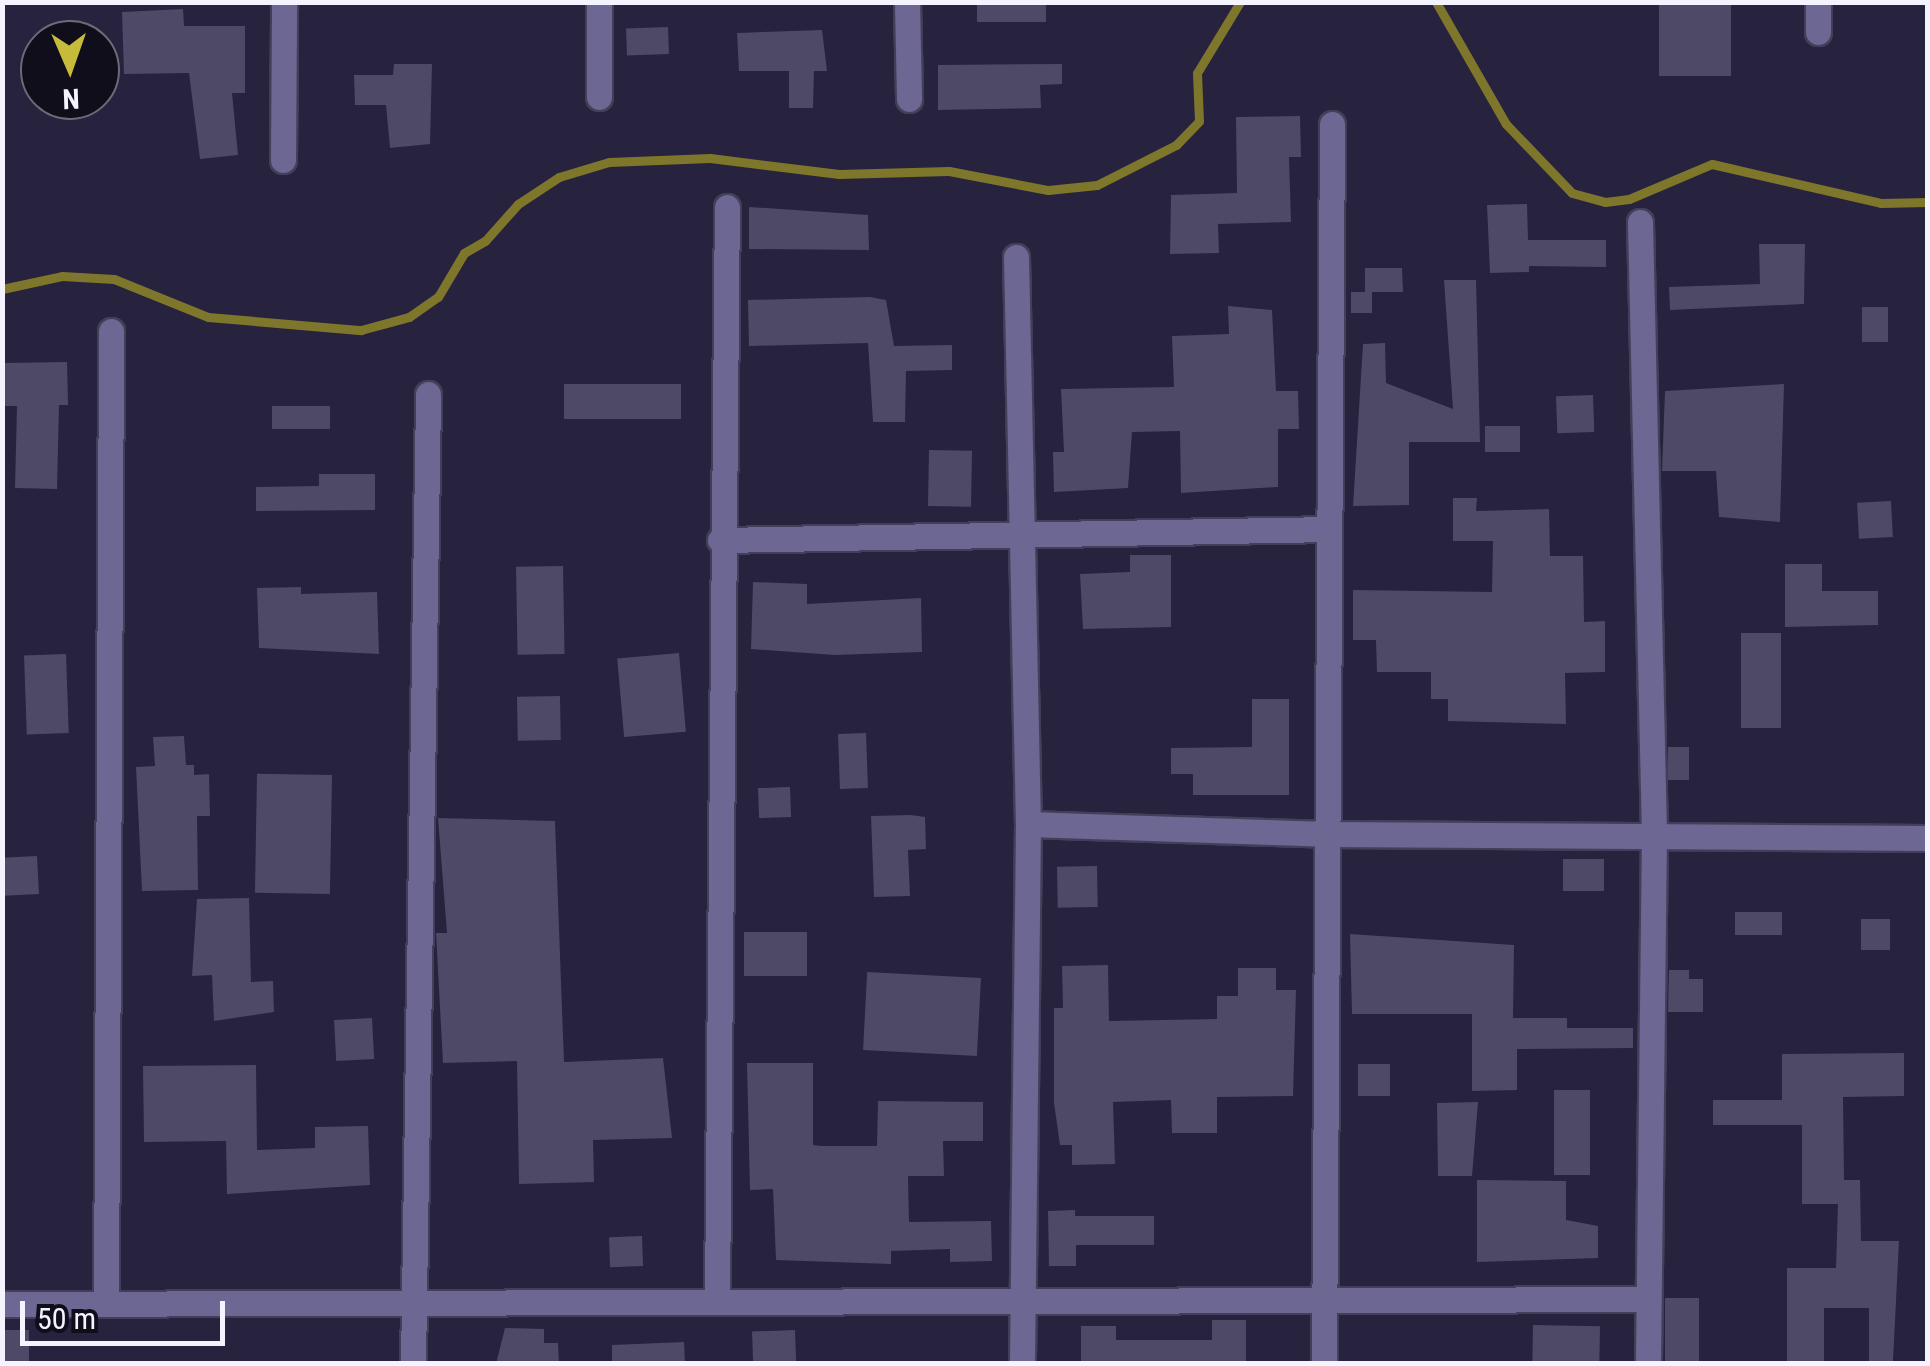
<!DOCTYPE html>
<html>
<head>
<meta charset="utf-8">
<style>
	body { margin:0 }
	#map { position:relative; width:1930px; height:1366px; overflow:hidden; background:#27223d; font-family:"Roboto Condensed",sans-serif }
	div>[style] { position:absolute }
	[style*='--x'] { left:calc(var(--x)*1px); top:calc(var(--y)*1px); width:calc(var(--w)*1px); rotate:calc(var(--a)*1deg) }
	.stream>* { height:9px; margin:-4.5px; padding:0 4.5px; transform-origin:4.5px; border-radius:4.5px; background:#7d762b }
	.building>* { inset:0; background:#4d4967; transform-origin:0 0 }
	.roads { filter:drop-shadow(2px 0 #443f58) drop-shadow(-2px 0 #443f58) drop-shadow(0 2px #443f58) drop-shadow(0 -2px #443f58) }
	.minor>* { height:25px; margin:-12.5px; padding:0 12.5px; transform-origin:12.5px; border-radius:12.5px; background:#6d6794 }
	span { translate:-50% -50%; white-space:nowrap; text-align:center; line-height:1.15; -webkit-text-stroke:9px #100e1a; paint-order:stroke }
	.frame { position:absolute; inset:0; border:5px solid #f4f3ff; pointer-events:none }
	.north { position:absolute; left:20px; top:20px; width:100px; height:100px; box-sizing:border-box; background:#100e1a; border:2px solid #6b6a76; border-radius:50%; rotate:178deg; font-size:28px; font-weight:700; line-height:40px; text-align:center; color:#f4f3ff }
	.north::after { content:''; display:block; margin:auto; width:35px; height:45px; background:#c7bb3c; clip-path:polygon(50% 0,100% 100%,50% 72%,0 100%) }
	.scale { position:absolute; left:20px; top:1301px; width:205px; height:45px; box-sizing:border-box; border:5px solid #f4f3ff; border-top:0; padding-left:12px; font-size:30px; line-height:35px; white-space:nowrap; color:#f4f3ff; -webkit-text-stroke:8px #100e1a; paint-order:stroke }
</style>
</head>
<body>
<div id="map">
	<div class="stream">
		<i style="--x:1436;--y:2;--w:141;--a:60.2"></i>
		<i style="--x:1506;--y:124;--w:95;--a:46.3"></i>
		<i style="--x:1572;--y:193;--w:34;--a:15"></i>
		<i style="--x:1605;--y:202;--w:24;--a:-7"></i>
		<i style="--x:1629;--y:199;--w:90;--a:-22.9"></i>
		<i style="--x:1712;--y:164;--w:173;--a:13"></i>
		<i style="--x:1881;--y:203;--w:47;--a:-1.2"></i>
		<i style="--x:2;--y:289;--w:61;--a:-12.2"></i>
		<i style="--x:62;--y:276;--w:52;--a:3.3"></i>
		<i style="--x:114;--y:279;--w:101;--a:22"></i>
		<i style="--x:208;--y:317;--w:154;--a:4.9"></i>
		<i style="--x:361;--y:330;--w:50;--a:-15.2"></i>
		<i style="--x:409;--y:317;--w:35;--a:-35"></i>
		<i style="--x:438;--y:297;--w:51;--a:-59.4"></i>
		<i style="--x:464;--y:253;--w:24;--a:-30"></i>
		<i style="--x:485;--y:241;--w:50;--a:-48.3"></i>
		<i style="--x:518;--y:204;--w:49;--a:-33.4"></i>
		<i style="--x:559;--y:177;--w:52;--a:-16.7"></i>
		<i style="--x:609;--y:162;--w:101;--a:-2.3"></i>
		<i style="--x:710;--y:158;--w:130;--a:7.1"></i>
		<i style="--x:839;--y:174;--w:110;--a:-1.6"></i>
		<i style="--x:949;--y:171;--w:101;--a:10.9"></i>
		<i style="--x:1048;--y:190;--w:49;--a:-5.8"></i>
		<i style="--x:1097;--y:185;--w:89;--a:-26.9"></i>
		<i style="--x:1176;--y:145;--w:33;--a:-46"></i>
		<i style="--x:1199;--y:121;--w:48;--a:-92.4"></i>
		<i style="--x:1197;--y:73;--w:83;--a:-58.8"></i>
	</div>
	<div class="building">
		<i style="left:977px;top:2px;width:69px;height:20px"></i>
		<i style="left:1659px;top:2px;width:72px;height:74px"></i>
		<i style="clip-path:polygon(183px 9px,184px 26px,245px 26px,245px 93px,232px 93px,238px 155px,200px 159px,189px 73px,124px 74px,122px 12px)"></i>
		<i style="left:668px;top:27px;width:27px;height:42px;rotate:88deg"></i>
		<i style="clip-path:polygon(822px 30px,827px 71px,814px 71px,813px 108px,789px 108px,789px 71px,739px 71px,737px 33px)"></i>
		<i style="clip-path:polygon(394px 64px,432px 64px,430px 144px,390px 148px,386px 105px,355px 105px,354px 75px,393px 75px)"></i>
		<i style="clip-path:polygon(1062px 64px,1062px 84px,1040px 85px,1041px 108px,938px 110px,938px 65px)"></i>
		<i style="clip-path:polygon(1300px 116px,1301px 157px,1289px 157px,1291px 222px,1218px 224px,1219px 253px,1170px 254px,1171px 195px,1237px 193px,1236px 117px)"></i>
		<i style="clip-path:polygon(1527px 204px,1528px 240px,1606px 240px,1606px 267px,1529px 266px,1529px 272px,1490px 273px,1487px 205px)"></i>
		<i style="clip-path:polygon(749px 207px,868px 215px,869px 250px,749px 249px)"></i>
		<i style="clip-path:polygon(1759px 244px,1805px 244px,1804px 304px,1670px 310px,1669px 287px,1760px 284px)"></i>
		<i style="clip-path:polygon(1365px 268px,1402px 268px,1403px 292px,1372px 292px,1372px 313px,1351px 313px,1351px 292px,1365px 292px)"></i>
		<i style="clip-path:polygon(1444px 280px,1476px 280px,1480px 442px,1409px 442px,1409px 505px,1353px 506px,1363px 344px,1385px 343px,1386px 383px,1453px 409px)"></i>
		<i style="clip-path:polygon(870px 297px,886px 300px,894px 346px,952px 345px,952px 370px,906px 371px,905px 422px,873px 422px,868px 343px,749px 346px,748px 300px)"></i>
		<i style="clip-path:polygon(1228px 306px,1272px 310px,1276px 391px,1298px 391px,1299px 429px,1278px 429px,1278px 487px,1181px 493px,1180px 431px,1132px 432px,1128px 488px,1054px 492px,1053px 452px,1064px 452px,1061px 389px,1174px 387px,1172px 336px,1229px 334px)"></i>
		<i style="left:1862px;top:307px;width:26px;height:35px"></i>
		<i style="clip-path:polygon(67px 362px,68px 405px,59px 405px,57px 489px,15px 488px,17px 406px,2px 406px,2px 363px)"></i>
		<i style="left:564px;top:384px;width:117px;height:35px"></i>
		<i style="clip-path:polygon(1784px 384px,1780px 522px,1719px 517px,1716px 471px,1662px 471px,1665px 391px)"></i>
		<i style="left:1593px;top:395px;width:37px;height:37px;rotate:88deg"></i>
		<i style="left:272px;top:406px;width:58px;height:23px"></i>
		<i style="left:1485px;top:426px;width:35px;height:26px"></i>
		<i style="left:929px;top:450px;width:43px;height:56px;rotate:1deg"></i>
		<i style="clip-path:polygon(319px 474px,375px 474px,375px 510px,256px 511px,256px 487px,319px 486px)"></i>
		<i style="clip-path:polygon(1453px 498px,1477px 498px,1476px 511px,1549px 509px,1550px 556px,1583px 556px,1584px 622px,1605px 621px,1605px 672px,1565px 673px,1566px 724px,1448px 721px,1448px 699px,1431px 699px,1431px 672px,1377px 672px,1376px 640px,1353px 640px,1353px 590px,1492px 592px,1493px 541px,1453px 541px)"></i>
		<i style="left:1891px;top:501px;width:36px;height:34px;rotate:87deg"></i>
		<i style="clip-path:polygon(1130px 555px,1171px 555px,1171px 627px,1083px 629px,1080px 574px,1130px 572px)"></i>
		<i style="clip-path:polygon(1785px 564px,1822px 564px,1822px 591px,1878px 591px,1878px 625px,1785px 627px)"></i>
		<i style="left:563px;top:566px;width:88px;height:47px;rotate:89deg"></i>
		<i style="clip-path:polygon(753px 582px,807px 584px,807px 604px,921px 598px,922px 652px,834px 655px,751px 649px)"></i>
		<i style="clip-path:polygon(301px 587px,301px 594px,377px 592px,379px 654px,259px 648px,257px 588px)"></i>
		<i style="left:1741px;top:633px;width:40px;height:95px"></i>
		<i style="left:679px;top:653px;width:79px;height:62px;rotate:85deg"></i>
		<i style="left:66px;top:654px;width:79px;height:42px;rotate:88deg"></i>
		<i style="left:560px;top:696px;width:44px;height:43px;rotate:89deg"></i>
		<i style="clip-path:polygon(1252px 699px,1289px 699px,1289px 795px,1193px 795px,1193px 774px,1171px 774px,1171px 748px,1252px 747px)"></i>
		<i style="left:866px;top:733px;width:55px;height:28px;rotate:88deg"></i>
		<i style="clip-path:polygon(184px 736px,186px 765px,194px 765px,194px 775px,209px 774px,210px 816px,197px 816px,198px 890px,142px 891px,136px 767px,155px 766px,153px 737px)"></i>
		<i style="left:1668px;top:747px;width:21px;height:33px"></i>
		<i style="left:332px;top:775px;width:119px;height:75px;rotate:91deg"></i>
		<i style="left:790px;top:787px;width:30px;height:32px;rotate:88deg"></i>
		<i style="clip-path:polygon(911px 815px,925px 817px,926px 849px,908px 850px,910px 896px,874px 897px,871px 816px)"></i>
		<i style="clip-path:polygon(438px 818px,555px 821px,564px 1062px,663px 1058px,672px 1138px,593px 1140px,594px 1182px,519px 1184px,517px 1061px,443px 1063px,436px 933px,447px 933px)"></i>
		<i style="left:37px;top:856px;width:38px;height:35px;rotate:87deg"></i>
		<i style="left:1563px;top:859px;width:41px;height:32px"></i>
		<i style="left:1097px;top:866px;width:41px;height:40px;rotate:89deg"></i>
		<i style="clip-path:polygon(249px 898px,251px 982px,273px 981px,274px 1012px,214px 1021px,212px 975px,192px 976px,197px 899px)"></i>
		<i style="left:1782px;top:912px;width:23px;height:47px;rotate:90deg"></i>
		<i style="left:1861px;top:919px;width:29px;height:31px"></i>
		<i style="left:807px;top:932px;width:44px;height:63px;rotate:90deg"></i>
		<i style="clip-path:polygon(1350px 934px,1514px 945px,1513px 1018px,1567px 1018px,1567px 1028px,1633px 1028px,1633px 1048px,1517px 1049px,1517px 1090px,1472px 1091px,1472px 1014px,1352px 1014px)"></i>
		<i style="clip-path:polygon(1108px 965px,1109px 1021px,1217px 1019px,1217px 996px,1238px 996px,1238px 968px,1276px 968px,1276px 990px,1296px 990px,1293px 1096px,1217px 1097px,1217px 1133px,1172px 1133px,1171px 1100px,1113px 1102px,1115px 1164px,1072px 1165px,1072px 1145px,1060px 1145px,1054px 1103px,1054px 1008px,1063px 1008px,1062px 966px)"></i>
		<i style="clip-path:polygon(1669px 970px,1689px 970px,1689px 979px,1703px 979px,1703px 1012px,1668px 1012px)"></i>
		<i style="left:981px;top:978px;width:78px;height:114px;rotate:93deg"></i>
		<i style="left:372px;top:1018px;width:41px;height:38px;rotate:87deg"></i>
		<i style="clip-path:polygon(1904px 1053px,1904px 1096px,1843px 1097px,1844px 1180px,1860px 1180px,1861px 1241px,1899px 1241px,1893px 1361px,1869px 1361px,1869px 1308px,1824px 1308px,1824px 1362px,1787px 1362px,1787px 1268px,1836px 1268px,1838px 1204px,1802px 1204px,1802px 1125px,1713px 1125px,1713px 1100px,1782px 1100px,1782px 1054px)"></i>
		<i style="clip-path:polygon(747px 1063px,813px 1063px,813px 1145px,821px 1146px,877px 1146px,878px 1101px,983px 1102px,983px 1141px,943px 1141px,944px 1176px,908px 1176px,909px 1222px,991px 1221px,992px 1261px,950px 1262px,950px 1249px,891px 1251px,891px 1264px,776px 1260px,773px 1189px,750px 1190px)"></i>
		<i style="left:1358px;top:1064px;width:32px;height:32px"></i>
		<i style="clip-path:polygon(256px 1065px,257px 1150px,315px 1148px,315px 1127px,368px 1126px,370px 1185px,227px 1194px,226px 1141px,144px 1142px,143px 1066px)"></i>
		<i style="left:1554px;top:1090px;width:36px;height:85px"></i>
		<i style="clip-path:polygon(1478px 1102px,1472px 1176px,1438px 1176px,1437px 1103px)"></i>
		<i style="clip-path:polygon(1477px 1180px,1566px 1181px,1566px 1220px,1598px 1226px,1598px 1258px,1477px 1262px)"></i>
		<i style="clip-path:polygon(1075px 1210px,1075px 1216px,1154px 1216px,1154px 1245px,1076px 1245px,1076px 1266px,1049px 1266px,1048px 1211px)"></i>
		<i style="left:642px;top:1236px;width:30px;height:33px;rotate:88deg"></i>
		<i style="left:1699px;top:1298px;width:66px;height:34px;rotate:90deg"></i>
		<i style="clip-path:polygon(1212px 1320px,1246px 1320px,1246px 1364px,1081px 1363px,1081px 1326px,1116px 1326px,1116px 1340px,1212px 1340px)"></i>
		<i style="left:1533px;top:1325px;width:67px;height:39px;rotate:1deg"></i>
		<i style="clip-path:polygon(505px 1328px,544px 1329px,544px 1343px,558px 1343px,559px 1364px,496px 1364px)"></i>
		<i style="left:2px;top:1330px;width:27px;height:34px"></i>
		<i style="left:795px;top:1330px;width:34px;height:43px;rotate:88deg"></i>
		<i style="clip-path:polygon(684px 1342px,685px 1364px,612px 1364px,612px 1345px)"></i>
	</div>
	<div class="roads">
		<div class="minor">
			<i style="--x:907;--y:2;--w:97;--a:88.8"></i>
			<i style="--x:1818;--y:32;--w:30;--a:-90"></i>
			<i style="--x:599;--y:97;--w:95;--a:-90"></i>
			<i style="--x:283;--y:160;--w:158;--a:-89.6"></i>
			<i style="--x:1640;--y:222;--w:610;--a:88.69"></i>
			<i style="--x:1654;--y:832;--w:532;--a:90.65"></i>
			<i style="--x:1016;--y:257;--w:567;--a:88.79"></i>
			<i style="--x:1028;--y:824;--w:540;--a:90.64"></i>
			<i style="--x:720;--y:540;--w:609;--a:-1.03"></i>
			<i style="--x:1028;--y:824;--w:298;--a:1.9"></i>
			<i style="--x:1326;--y:834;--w:602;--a:0.38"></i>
			<i style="--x:717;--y:1299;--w:1092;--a:-89.48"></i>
			<i style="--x:106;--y:1302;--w:971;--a:-89.7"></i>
			<i style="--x:2;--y:1304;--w:1646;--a:-0.17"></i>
			<i style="--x:413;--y:1364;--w:970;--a:-89.11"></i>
			<i style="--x:1324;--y:1364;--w:1240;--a:-89.63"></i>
		</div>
	</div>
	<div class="frame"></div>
	<div class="north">N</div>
	<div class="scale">50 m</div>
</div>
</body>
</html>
